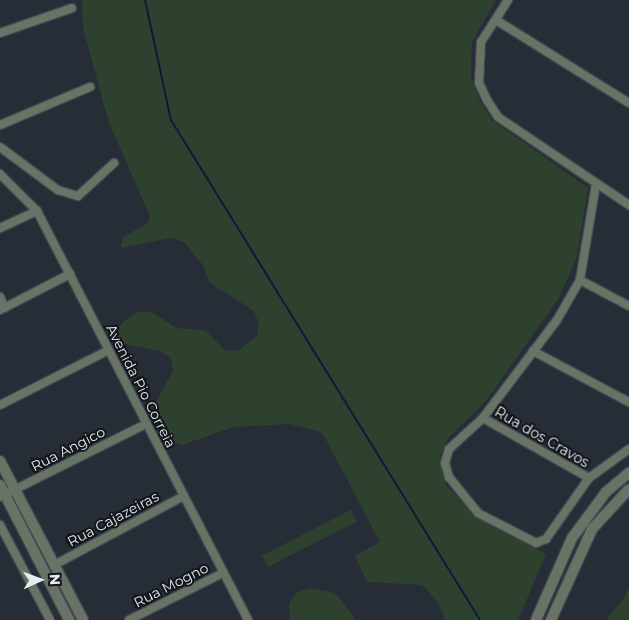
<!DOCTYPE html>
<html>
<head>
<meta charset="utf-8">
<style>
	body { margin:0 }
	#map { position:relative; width:629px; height:620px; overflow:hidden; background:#272d36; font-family:Montserrat,sans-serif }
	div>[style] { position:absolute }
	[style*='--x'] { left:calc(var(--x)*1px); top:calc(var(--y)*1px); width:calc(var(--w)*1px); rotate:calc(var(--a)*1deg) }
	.green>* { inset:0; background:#2d412e; transform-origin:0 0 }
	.stream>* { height:2px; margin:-1px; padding:0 1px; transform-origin:1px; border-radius:1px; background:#0e1a39 }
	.roads { filter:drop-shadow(1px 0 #424850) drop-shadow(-1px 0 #424850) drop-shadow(0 1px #424850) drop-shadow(0 -1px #424850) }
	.minor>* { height:8px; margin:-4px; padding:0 4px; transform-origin:4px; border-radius:4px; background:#677465 }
	.tertiary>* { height:10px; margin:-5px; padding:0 5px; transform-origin:5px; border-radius:5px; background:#677465 }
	span { translate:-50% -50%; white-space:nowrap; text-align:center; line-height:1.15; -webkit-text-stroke:4px #121519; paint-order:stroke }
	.street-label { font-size:14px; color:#e7ebf0 }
	.north { position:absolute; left:15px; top:555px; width:50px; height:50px; -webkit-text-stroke:4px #121519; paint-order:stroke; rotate:88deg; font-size:14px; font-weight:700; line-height:20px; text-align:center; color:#e7ebf0 }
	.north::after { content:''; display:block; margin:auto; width:18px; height:22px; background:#e7ebf0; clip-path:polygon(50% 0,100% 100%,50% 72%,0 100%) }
</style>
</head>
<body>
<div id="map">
	<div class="green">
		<i style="clip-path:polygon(82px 0,496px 0,472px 42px,471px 75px,479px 99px,492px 120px,588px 188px,577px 257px,559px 298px,486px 401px,447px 439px,440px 456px,446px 485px,477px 517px,546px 554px,518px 620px,445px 620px,438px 602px,422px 585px,367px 582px,355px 556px,380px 542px,323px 434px,317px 431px,290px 424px,234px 427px,182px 445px,169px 441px,161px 431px,154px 405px,173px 371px,171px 358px,160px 351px,120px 343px,116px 330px,125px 320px,138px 312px,152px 312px,176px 328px,205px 330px,225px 350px,238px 351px,257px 336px,259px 324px,254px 311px,209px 282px,203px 265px,184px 242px,171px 238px,121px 248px,123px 237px,147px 224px,150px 216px,109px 123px,83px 28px)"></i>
		<i style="left:351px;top:510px;width:13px;height:100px;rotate:63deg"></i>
		<i style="clip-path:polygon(629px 587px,629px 620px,606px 620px,624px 598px)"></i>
		<i style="clip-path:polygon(309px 588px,335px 593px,356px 620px,290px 620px,289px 604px,296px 593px)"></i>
	</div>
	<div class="stream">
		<i style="--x:145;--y:0;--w:123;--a:77.8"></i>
		<i style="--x:171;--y:120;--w:588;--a:58.28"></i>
	</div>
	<div class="roads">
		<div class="minor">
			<i style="--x:508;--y:0;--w:50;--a:122.7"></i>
			<i style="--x:481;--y:42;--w:41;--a:92.8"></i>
			<i style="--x:479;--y:83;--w:19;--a:65"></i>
			<i style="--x:487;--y:100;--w:20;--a:57"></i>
			<i style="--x:498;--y:117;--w:158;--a:33.9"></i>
			<i style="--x:496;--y:20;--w:157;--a:32"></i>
			<i style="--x:0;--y:33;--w:76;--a:-19.1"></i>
			<i style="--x:0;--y:125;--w:98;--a:-22.9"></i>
			<i style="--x:0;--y:147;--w:72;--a:36.6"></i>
			<i style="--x:58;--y:190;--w:21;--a:17"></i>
			<i style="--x:78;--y:196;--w:49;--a:-42.5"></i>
			<i style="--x:0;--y:174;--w:52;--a:45"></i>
			<i style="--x:37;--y:211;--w:460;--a:62.7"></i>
			<i style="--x:596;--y:184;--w:97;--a:99.5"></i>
			<i style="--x:580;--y:280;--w:46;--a:119.9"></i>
			<i style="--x:557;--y:320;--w:123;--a:127.1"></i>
			<i style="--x:483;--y:418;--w:46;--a:137.6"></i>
			<i style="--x:449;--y:449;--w:15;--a:106"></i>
			<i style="--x:445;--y:463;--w:15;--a:74"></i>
			<i style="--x:449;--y:477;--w:46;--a:51.1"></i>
			<i style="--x:478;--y:513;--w:65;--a:27.3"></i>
			<i style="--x:536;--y:543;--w:11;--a:-22"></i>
			<i style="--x:546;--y:539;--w:75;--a:-54.8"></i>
			<i style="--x:589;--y:478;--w:49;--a:-35.9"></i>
			<i style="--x:0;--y:228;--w:41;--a:-24.7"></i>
			<i style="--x:580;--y:280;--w:55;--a:28"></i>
			<i style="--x:0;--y:297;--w:12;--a:66"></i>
			<i style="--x:0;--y:310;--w:79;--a:-27.2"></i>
			<i style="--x:533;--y:351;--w:109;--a:28"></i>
			<i style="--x:0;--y:405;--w:122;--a:-26.8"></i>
			<i style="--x:483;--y:418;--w:122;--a:29.5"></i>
			<i style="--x:0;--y:497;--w:163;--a:-26.6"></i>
			<i style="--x:0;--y:525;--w:107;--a:62.2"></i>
			<i style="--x:54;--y:565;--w:147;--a:-28"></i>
			<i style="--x:129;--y:620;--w:105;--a:-26.6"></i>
		</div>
		<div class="tertiary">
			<i style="--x:0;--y:461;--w:179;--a:62.4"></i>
			<i style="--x:0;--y:485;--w:152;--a:62.9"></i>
			<i style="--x:536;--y:620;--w:90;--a:-66.3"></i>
			<i style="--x:572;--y:538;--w:57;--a:-53.5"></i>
			<i style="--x:606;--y:492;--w:30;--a:-40"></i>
			<i style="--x:551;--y:620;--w:100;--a:-65.7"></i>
			<i style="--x:592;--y:529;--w:54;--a:-47.2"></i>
		</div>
	</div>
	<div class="street-label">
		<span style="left:141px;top:386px;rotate:63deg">Avenida Pio Correia</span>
		<span style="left:542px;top:437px;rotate:30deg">Rua dos Cravos</span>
		<span style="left:68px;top:449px;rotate:-27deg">Rua Angico</span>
		<span style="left:113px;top:519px;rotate:-28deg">Rua Cajazeiras</span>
		<span style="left:171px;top:585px;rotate:-27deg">Rua Mogno</span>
	</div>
	<div class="north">N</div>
</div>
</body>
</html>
